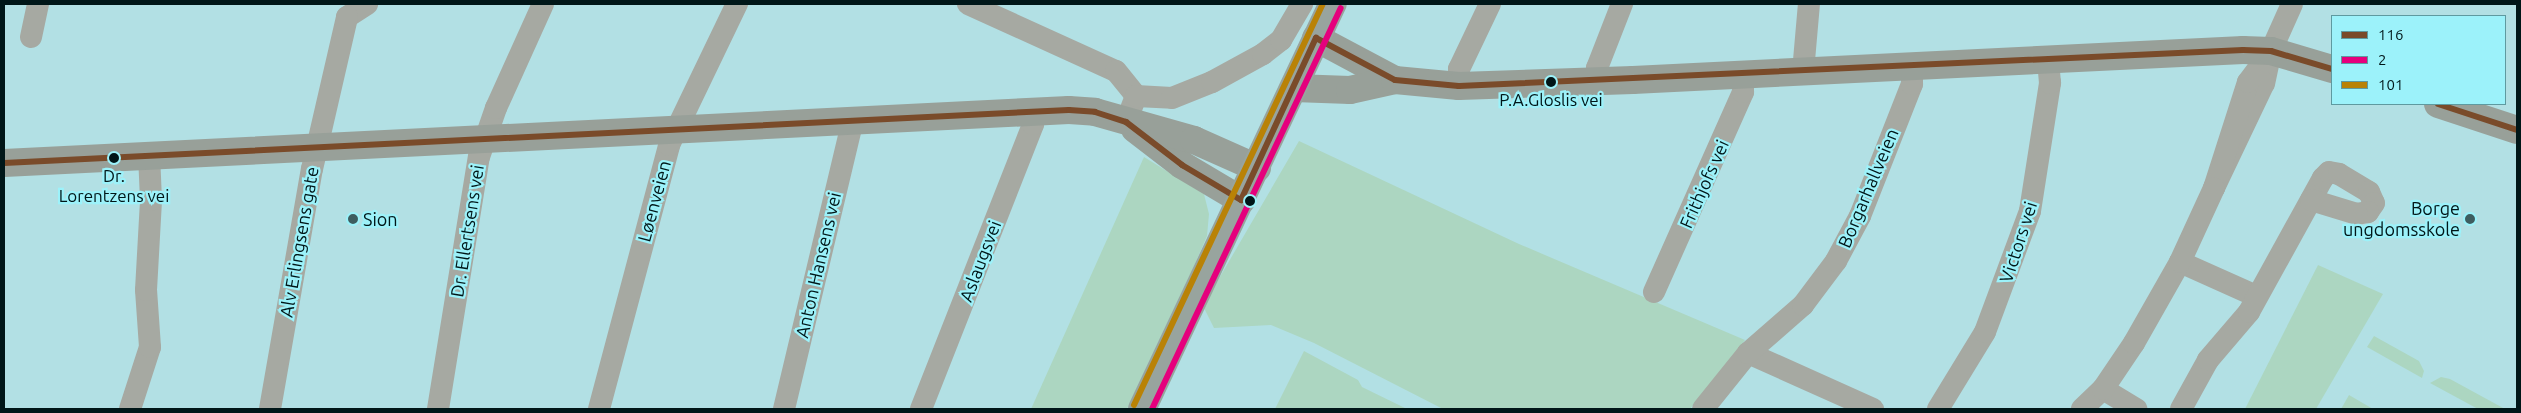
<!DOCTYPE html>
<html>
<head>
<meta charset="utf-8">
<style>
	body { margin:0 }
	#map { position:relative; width:2521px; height:413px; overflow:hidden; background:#b2e0e4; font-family:Ubuntu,sans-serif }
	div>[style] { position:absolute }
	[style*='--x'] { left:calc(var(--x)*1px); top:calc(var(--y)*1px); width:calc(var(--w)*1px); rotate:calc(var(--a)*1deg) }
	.green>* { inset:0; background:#acd6c1 }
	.minor>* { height:22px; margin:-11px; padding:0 11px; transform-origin:11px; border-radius:11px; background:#a6a9a2 }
	.major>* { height:28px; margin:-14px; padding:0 14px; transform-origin:14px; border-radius:14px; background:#98a099 }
	.highway>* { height:28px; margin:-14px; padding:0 14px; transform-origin:14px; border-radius:14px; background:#98a49e }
	.bus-1>* { height:6px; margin:-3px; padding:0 3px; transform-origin:3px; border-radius:3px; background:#7a4b2a }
	.bus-2>* { height:6px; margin:-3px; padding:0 3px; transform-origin:3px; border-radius:3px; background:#e5007d }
	.bus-3>* { height:6px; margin:-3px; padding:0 3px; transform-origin:3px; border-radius:3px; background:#b98206 }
	.dots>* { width:14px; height:14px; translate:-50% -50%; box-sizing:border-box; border:2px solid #9cf2fa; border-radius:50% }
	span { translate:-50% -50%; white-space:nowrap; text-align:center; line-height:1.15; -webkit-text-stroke:4.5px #9cf2fa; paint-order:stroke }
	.bus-label { font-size:17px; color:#001618 }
	.street-label { font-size:18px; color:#001618 }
	.poi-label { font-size:18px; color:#001618 }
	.right { translate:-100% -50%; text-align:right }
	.left { translate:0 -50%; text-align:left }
	.frame { position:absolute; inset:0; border:5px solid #001618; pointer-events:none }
	.legend { position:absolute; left:2331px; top:15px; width:175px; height:90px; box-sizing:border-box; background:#9cf2fa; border:1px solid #5e9aa0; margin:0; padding:6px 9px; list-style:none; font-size:15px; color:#001618 }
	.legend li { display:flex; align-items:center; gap:10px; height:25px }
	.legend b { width:25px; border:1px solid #5e9aa0 }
</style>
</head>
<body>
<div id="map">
	<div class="green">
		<i style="clip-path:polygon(1299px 141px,1519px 244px,1745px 340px,1690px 409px,1443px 409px,1314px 343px,1271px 325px,1214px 328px,1203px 306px)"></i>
		<i style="clip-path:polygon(1144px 157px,1204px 194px,1209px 214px,1207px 236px,1194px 266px,1127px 409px,1031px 409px)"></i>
		<i style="clip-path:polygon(2318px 265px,2383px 294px,2316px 409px,2245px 409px)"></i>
		<i style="clip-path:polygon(2374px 336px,2419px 361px,2424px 371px,2422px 378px,2367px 347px)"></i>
		<i style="clip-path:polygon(1304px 351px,1358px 380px,1362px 387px,1407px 409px,1275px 409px)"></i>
		<i style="clip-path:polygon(2441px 377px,2450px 379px,2505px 409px,2478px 409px,2430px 383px)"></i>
		<i style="clip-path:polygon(2349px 395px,2373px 409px,2341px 409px)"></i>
	</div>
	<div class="minor">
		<i style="--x:968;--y:4;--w:162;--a:24.4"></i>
		<i style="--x:1116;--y:71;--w:32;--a:51"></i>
		<i style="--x:1136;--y:96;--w:28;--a:111"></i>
		<i style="--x:347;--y:17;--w:24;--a:-33"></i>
		<i style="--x:31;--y:37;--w:34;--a:-78"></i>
		<i style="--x:2271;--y:51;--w:33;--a:102"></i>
		<i style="--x:2264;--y:83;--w:116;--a:115.5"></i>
		<i style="--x:2214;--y:188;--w:111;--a:-72.2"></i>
		<i style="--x:2248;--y:82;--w:39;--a:-53"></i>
		<i style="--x:2271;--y:51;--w:51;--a:-65.9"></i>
		<i style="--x:1803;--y:72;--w:68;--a:-85"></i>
		<i style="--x:1597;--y:80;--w:12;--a:-90"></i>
		<i style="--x:1597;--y:68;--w:69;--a:-68.7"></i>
		<i style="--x:1459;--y:86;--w:17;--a:-90"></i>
		<i style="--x:1459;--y:69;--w:72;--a:-64.5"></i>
		<i style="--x:1136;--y:96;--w:36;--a:3"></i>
		<i style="--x:1172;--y:98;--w:43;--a:-21.8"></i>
		<i style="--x:1212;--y:82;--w:58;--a:-28.8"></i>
		<i style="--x:1263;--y:54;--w:23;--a:-38"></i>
		<i style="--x:1281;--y:40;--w:42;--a:-59.7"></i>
		<i style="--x:2180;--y:262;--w:83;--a:24.1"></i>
		<i style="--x:1654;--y:292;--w:219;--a:-66"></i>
		<i style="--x:1743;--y:92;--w:18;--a:-90"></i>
		<i style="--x:1748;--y:353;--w:137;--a:24.1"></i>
		<i style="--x:2103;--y:389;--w:39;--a:31"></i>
		<i style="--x:130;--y:409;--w:65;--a:-72.1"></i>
		<i style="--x:150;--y:347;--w:57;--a:-94"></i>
		<i style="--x:146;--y:290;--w:90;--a:-86.8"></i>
		<i style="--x:151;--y:200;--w:46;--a:-92.5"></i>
		<i style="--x:270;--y:409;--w:244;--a:-80.1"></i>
		<i style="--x:312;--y:169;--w:156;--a:-77"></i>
		<i style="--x:438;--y:409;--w:255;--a:-80.8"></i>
		<i style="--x:479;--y:157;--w:52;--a:-70.9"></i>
		<i style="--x:496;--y:108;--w:114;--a:-65.7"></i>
		<i style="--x:599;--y:409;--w:273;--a:-75.1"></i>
		<i style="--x:669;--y:145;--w:157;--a:-64.3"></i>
		<i style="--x:784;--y:409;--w:297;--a:-76.6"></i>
		<i style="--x:921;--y:409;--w:306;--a:-68.5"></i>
		<i style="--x:1033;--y:124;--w:12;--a:-90"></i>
		<i style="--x:1703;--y:409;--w:72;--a:-51.2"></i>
		<i style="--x:1748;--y:353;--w:73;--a:-41.1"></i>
		<i style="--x:1803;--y:305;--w:55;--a:-53.1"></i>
		<i style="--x:1836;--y:261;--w:51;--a:-61.9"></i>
		<i style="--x:1860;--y:216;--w:142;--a:-68.5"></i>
		<i style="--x:1912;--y:84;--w:17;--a:-90"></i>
		<i style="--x:1938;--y:409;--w:90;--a:-58.6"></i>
		<i style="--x:1985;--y:332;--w:129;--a:-69.6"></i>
		<i style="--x:2030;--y:211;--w:130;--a:-81.1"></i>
		<i style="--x:2050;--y:83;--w:24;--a:-95"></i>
		<i style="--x:2082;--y:409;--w:29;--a:-44"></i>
		<i style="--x:2103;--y:389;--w:55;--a:-56"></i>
		<i style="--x:2134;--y:343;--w:93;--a:-60.4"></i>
		<i style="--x:2180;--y:262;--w:81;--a:-65.3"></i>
		<i style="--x:2181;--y:409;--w:56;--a:-61.1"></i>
		<i style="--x:2208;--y:360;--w:63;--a:-49.5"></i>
		<i style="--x:2249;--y:312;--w:153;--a:-61.1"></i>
		<i style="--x:2323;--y:178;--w:8;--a:-45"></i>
		<i style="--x:2329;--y:172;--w:10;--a:11"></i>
		<i style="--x:2339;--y:174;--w:35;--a:31"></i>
		<i style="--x:2369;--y:192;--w:12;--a:66"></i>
		<i style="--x:2374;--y:203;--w:11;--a:124"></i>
		<i style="--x:2368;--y:212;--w:11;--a:170"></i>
		<i style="--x:2357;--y:214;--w:48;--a:-163.1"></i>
	</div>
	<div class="major">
		<i style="--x:1316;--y:38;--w:89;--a:28"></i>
		<i style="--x:1294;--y:88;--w:56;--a:2"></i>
		<i style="--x:1350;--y:90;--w:46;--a:-12.5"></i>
		<i style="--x:1395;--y:80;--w:64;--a:5.4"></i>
		<i style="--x:1459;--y:86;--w:174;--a:-2"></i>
		<i style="--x:1633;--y:80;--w:611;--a:-2.82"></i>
		<i style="--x:2243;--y:50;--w:28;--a:2"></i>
		<i style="--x:2271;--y:51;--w:64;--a:16.4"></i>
		<i style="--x:2438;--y:104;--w:83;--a:18.2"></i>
		<i style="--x:1135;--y:129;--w:59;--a:37.5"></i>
		<i style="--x:1182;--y:165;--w:69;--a:30.7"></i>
		<i style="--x:4;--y:163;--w:1066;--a:-2.85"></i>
		<i style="--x:1069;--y:110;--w:26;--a:4"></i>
		<i style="--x:1095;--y:112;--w:103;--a:15.8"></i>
		<i style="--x:1194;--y:140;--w:69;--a:24"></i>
	</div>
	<div class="highway">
		<i style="--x:1142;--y:409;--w:448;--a:-64.8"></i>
	</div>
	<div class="bus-1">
		<i style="--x:2438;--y:104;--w:83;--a:18.2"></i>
		<i style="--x:4;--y:163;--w:1066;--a:-2.85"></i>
		<i style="--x:1069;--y:110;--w:26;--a:4"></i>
		<i style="--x:1095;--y:112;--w:33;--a:18"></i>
		<i style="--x:1126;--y:122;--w:71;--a:37.5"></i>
		<i style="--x:1182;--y:165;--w:69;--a:30.7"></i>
		<i style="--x:1241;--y:200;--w:179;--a:-65.2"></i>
		<i style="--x:1316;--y:38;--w:89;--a:28"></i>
		<i style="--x:1395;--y:80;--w:64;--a:5.4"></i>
		<i style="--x:1459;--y:86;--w:785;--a:-2.63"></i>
		<i style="--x:2243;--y:50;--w:28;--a:2"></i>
		<i style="--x:2271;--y:51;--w:64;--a:16.4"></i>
	</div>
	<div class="bus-2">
		<i style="--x:1152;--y:409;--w:443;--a:-64.8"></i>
	</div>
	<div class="bus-3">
		<i style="--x:1134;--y:405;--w:443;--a:-64.8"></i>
	</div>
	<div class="dots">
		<i style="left:1551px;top:82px;background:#001618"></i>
		<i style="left:114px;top:158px;background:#001618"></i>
		<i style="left:1250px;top:201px;background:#001618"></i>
		<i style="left:353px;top:219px;background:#3e5d5f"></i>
		<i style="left:2470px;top:219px;background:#3e5d5f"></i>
	</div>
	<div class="bus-label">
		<span style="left:1551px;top:100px">P.A.Gloslis vei</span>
		<span style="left:114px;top:186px">Dr.<br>Lorentzens vei</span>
	</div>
	<div class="street-label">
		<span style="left:1704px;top:184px;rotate:-66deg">Frithjofs vei</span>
		<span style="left:1868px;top:188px;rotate:-67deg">Borgarhallveien</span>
		<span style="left:654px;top:201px;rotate:-75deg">Løenveien</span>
		<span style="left:467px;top:231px;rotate:-81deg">Dr. Ellertsens vei</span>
		<span style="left:299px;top:242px;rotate:-80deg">Alv Erlingsens gate</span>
		<span style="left:2018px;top:242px;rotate:-72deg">Victors vei</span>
		<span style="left:980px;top:261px;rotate:-69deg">Aslaugsvei</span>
		<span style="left:818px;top:265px;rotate:-77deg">Anton Hansens vei</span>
	</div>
	<div class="poi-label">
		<span class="right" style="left:2460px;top:219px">Borge<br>ungdomsskole</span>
		<span class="left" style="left:363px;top:219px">Sion</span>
	</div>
	<div class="frame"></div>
	<ul class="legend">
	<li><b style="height:6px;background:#7a4b2a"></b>116</li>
	<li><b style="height:6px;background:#e5007d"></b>2</li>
	<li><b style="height:6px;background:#b98206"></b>101</li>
	</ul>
</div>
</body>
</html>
